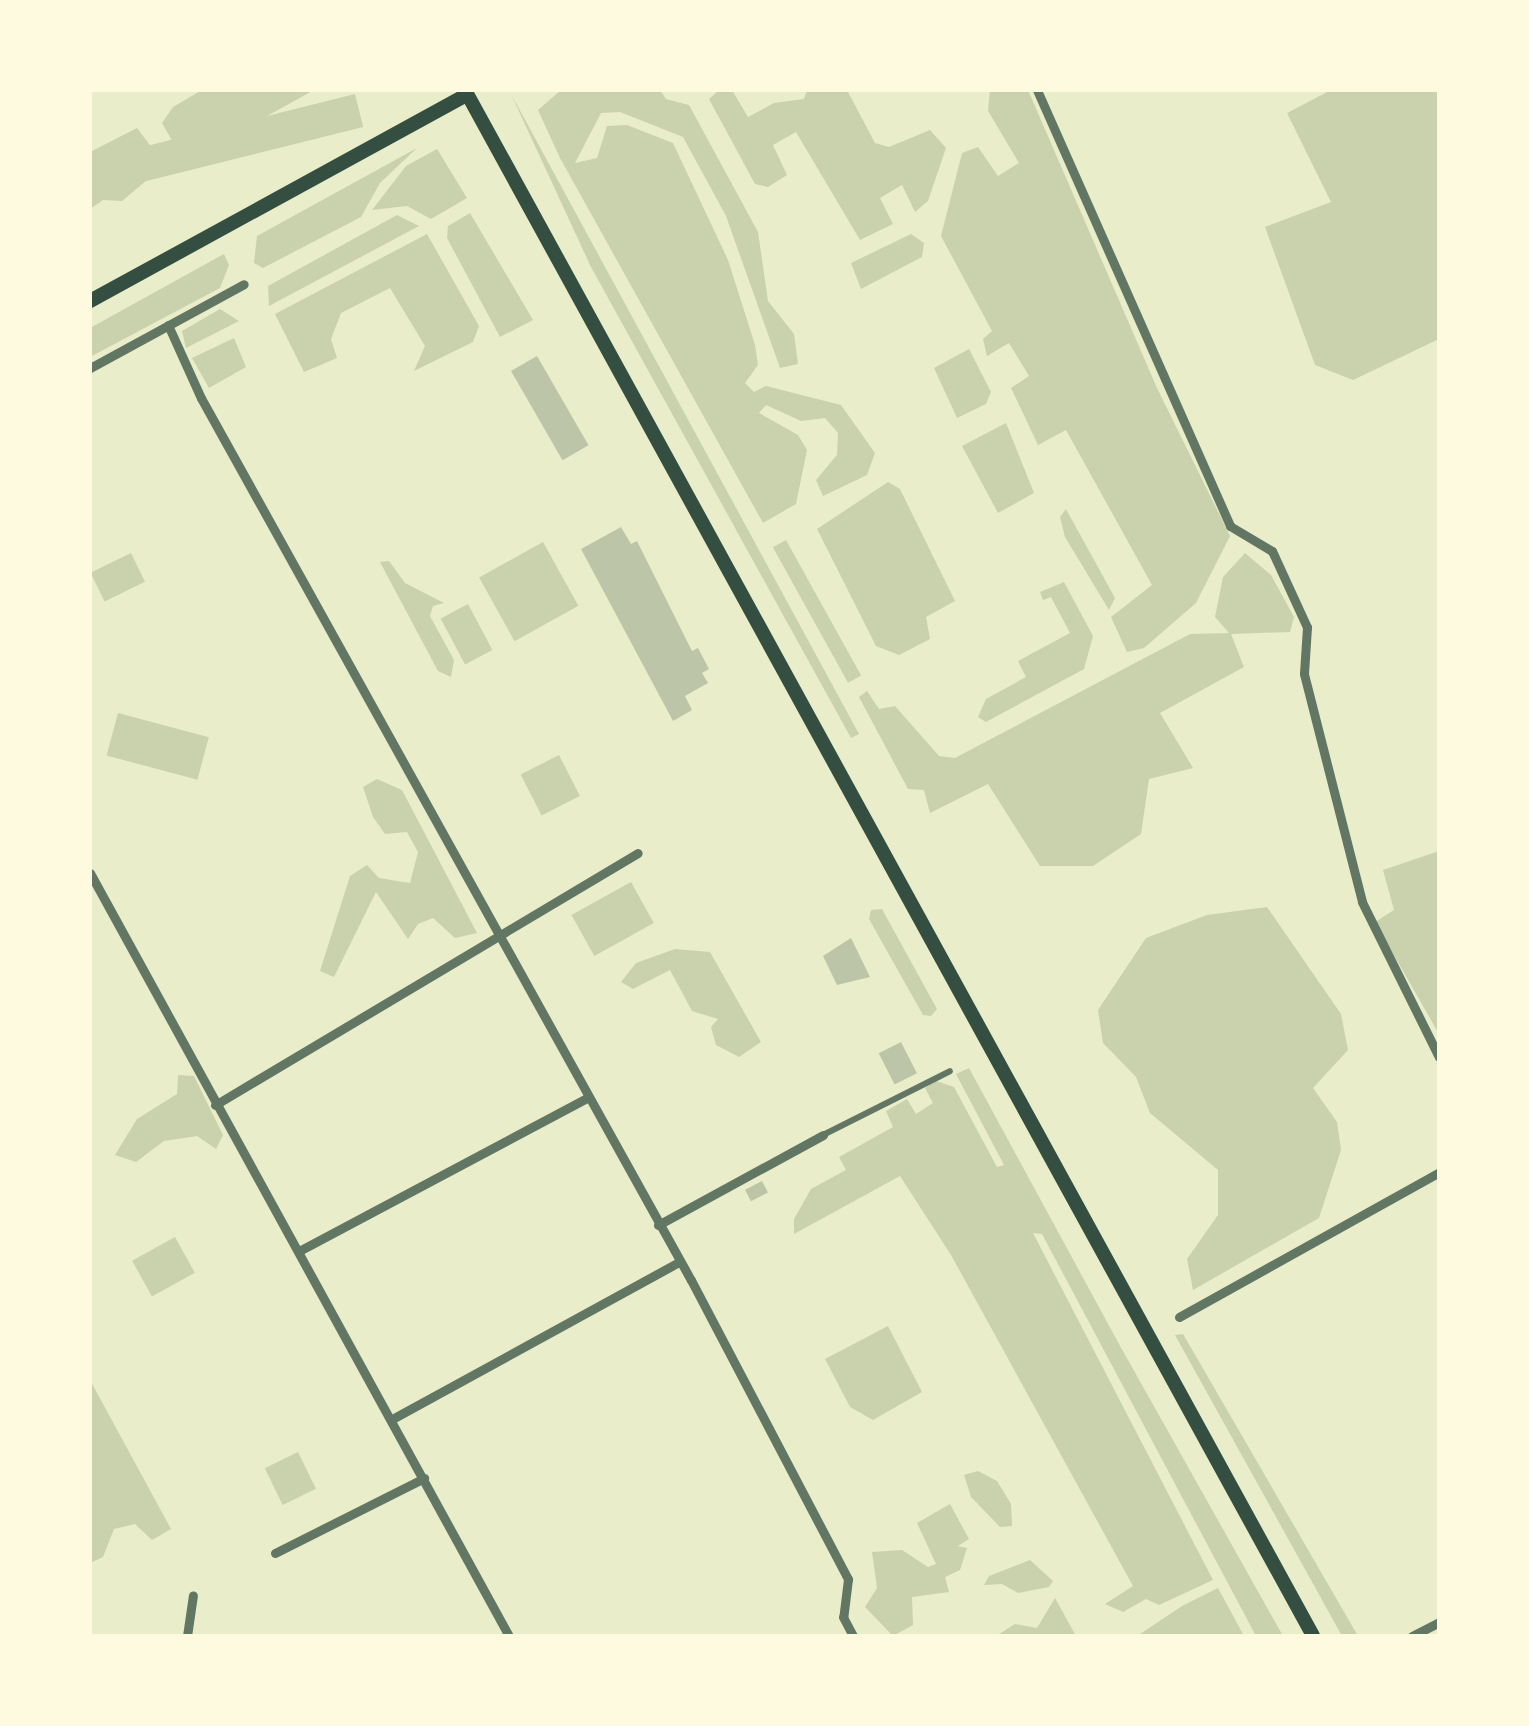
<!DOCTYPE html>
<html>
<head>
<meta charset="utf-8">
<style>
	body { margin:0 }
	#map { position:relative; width:1529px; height:1726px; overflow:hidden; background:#e9edc9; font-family:Montserrat,sans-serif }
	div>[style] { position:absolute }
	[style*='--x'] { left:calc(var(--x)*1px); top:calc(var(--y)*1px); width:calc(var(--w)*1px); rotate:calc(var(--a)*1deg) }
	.green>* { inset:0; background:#cad2ad; transform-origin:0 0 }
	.building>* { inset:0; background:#bcc5a7; transform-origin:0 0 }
	.pedestrian>* { height:6px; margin:-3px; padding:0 3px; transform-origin:3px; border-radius:3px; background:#617663 }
	.minor>* { height:9px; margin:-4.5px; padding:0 4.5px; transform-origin:4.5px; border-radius:4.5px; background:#617663 }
	.primary>* { height:14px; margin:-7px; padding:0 7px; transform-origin:7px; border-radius:7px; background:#344e41 }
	span { translate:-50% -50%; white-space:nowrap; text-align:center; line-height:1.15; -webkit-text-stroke:10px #fefae0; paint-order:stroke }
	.frame { position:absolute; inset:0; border:92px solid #fefae0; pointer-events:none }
</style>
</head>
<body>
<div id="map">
	<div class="green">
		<i style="clip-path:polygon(202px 90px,314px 90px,211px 147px,193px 136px,174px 144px,162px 123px,173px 107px)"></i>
		<i style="clip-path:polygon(561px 90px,660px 90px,666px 99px,689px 105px,758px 232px,768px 301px,794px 334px,798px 364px,780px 368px,726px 216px,683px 137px,620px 112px,601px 113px,575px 163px,597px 158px,607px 126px,627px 125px,673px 143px,728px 260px,755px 345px,758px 365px,745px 383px,754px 392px,766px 386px,841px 405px,875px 453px,867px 475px,823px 496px,816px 480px,837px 455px,838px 433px,825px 418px,801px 421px,766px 405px,759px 413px,798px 435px,807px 450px,796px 504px,763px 523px,560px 158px,538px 110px)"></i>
		<i style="clip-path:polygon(719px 90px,732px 90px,748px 117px,774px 103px,804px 99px,807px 90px,847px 90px,875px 143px,889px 147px,930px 130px,946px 148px,928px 201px,915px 212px,902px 185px,880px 198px,893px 224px,860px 240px,796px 132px,773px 145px,787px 175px,768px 187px,755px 184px,709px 99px)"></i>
		<i style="clip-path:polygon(990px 90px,1028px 90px,1157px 388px,1230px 536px,1196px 603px,1144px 648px,1127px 652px,1111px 617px,1152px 585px,1066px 430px,1038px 445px,1011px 388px,1029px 376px,1009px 343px,987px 356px,983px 339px,992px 331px,941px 236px,962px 153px,978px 147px,998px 176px,1019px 163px,988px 111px)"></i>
		<i style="clip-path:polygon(1331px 90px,1439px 90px,1439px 339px,1353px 380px,1315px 365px,1265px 227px,1331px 202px,1287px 113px)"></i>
		<i style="left:355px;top:94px;width:34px;height:302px;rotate:76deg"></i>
		<i style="clip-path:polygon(511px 94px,859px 734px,851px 738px,591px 267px)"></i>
		<i style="clip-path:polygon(137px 128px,165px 165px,122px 201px,103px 200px,90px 209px,90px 152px)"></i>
		<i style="clip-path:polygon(417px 148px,380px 183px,361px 217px,263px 268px,254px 263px,257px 236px)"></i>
		<i style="clip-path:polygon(437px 149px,467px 198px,431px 219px,407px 206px,372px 210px,406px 166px)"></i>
		<i style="clip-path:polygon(470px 213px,533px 320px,500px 337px,447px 238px,448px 226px)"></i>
		<i style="clip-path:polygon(397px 215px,419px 226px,269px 306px,268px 286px)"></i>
		<i style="clip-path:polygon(427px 234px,479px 326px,473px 342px,414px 371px,425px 346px,390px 288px,341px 313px,331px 339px,337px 358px,304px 372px,275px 314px)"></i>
		<i style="clip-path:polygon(911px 234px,924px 243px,922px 257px,861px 289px,851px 263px)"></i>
		<i style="clip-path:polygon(224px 254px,229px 265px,220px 288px,90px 357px,90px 328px)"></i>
		<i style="clip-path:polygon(220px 309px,239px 321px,186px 348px,182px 331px)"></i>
		<i style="clip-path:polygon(234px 338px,246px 367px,209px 388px,192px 358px)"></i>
		<i style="clip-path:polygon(969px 349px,991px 392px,986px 404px,957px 418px,934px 368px)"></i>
		<i style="clip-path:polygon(1006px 423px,1034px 493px,998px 513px,962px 446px)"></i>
		<i style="clip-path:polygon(888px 482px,900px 489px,955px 601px,926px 617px,930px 639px,899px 655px,876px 646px,817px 529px)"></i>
		<i style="clip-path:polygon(1066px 509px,1115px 598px,1109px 610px,1065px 537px,1060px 517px)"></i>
		<i style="left:786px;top:540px;width:155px;height:15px;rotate:61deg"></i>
		<i style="left:543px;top:542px;width:73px;height:73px;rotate:61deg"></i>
		<i style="left:131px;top:553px;width:32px;height:45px;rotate:64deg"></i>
		<i style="clip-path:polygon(1245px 553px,1271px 575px,1294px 617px,1290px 632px,1231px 634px,1244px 667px,1160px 713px,1193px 768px,1149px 779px,1141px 834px,1093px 866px,1040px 866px,988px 784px,930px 813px,924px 790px,908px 789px,859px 697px,867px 691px,879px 709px,895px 706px,939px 756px,955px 758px,1190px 634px,1229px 633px,1215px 617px,1223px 577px)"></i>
		<i style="clip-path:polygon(389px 561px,405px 583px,444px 603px,433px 606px,430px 616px,454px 660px,451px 677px,438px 671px,380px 562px)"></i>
		<i style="clip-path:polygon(1064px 582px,1093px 636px,1084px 669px,986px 722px,978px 717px,986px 699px,1026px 677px,1018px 661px,1070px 633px,1051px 597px,1043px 600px,1040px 592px)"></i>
		<i style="left:468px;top:604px;width:52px;height:31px;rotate:62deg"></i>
		<i style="left:118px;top:713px;width:94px;height:44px;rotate:15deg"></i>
		<i style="left:559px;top:755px;width:46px;height:43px;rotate:63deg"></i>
		<i style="clip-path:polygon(377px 779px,402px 790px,477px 933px,455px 938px,433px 918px,418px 924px,408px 939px,376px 892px,334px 977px,320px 971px,350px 876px,367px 865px,379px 878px,410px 883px,418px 852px,407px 832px,385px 834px,373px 817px,363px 787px)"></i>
		<i style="clip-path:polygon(1439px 851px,1439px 1034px,1375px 922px,1394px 910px,1383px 870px)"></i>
		<i style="left:631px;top:882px;width:47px;height:68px;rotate:61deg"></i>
		<i style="clip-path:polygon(1267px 907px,1341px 1014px,1348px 1050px,1313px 1088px,1337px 1122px,1341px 1150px,1319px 1218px,1193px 1290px,1187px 1259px,1218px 1215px,1218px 1170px,1150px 1113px,1136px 1077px,1103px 1043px,1098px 1010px,1146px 938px,1207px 915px)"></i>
		<i style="clip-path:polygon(882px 909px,937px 1009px,931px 1016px,923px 1015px,869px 919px,871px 910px)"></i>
		<i style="clip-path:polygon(675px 949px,710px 952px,761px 1042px,739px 1057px,716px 1045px,711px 1027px,718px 1019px,692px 1011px,670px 970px,633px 989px,621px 982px,636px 963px)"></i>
		<i style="clip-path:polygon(969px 1068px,1119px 1344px,1283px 1636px,1256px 1636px,1042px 1234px,1033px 1233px,1213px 1580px,1159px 1605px,1146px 1599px,1123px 1612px,1105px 1604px,1133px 1586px,951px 1255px,900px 1176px,794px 1234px,794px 1219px,811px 1189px,846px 1170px,839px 1157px,893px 1127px,886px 1111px,907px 1099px,916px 1114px,933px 1103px,925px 1088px,936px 1081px,954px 1087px,997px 1167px,1004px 1165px,956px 1074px)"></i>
		<i style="clip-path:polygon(178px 1075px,194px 1076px,223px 1135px,216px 1149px,197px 1136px,164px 1141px,136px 1162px,115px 1155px,137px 1119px,177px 1094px)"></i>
		<i style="left:175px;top:1237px;width:41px;height:49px;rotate:61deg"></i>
		<i style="clip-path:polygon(888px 1326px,922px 1392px,873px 1420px,850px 1407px,825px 1359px)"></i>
		<i style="clip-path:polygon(1183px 1334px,1358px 1636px,1342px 1636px,1175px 1335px)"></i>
		<i style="clip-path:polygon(90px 1380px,171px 1529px,152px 1540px,135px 1524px,114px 1529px,103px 1557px,90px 1563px)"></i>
		<i style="left:298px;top:1452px;width:41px;height:37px;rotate:64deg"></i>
		<i style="clip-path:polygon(978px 1471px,997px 1481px,1011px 1504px,1012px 1526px,1000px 1527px,971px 1497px,964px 1475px)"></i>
		<i style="clip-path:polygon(950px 1504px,969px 1539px,958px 1546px,967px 1548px,960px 1570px,945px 1577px,949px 1592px,912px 1597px,913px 1625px,893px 1636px,865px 1607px,877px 1588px,872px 1552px,902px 1550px,928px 1567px,936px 1564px,917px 1523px)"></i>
		<i style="clip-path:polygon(1030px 1560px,1053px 1581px,1049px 1587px,1018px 1593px,1002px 1584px,984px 1585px,989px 1576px)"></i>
		<i style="clip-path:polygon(1218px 1588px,1244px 1636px,1137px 1636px,1182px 1606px)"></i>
		<i style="clip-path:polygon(1055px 1598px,1076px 1636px,996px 1636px,1015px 1624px,1037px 1628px)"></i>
	</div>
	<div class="building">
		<i style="left:537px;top:356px;width:103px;height:30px;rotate:60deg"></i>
		<i style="clip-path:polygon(621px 527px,631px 544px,637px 541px,692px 651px,698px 648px,709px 669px,702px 673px,708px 683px,685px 696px,692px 710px,673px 721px,581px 549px)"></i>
		<i style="clip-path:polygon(851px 938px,870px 977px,837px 985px,823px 956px)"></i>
		<i style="left:901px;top:1042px;width:35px;height:25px;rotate:63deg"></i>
		<i style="left:762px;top:1181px;width:13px;height:19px;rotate:63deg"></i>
	</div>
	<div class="pedestrian">
		<i style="--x:823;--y:1135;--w:142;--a:-26.7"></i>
	</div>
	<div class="minor">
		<i style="--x:1037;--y:90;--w:477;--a:66.1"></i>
		<i style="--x:1230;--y:526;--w:49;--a:30.8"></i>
		<i style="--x:1272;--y:551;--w:84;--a:65.3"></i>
		<i style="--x:1307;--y:627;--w:47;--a:93.7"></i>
		<i style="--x:1304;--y:674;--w:235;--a:75.7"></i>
		<i style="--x:1362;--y:902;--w:173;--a:63.6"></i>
		<i style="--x:168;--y:325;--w:80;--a:65.7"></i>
		<i style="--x:201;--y:398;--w:1009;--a:60.95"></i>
		<i style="--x:691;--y:1280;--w:338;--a:62.3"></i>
		<i style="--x:848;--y:1579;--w:38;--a:97"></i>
		<i style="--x:843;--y:1617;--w:21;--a:62"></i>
		<i style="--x:90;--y:368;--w:175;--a:-28.6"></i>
		<i style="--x:90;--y:873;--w:870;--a:61.23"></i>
		<i style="--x:215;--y:1105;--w:492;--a:-30.8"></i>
		<i style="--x:658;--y:1225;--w:188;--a:-28.6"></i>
		<i style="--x:299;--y:1251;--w:326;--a:-28"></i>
		<i style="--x:1179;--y:1317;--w:298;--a:-29.1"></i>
		<i style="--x:394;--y:1418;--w:325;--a:-28.7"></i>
		<i style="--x:275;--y:1553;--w:167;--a:-26.7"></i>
		<i style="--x:187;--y:1636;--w:41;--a:-81.7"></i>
		<i style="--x:1412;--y:1636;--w:30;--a:-27"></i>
	</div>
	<div class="primary">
		<i style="--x:465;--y:90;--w:1763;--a:61.25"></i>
		<i style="--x:90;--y:301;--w:430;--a:-28.7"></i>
	</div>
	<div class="frame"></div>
</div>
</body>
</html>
